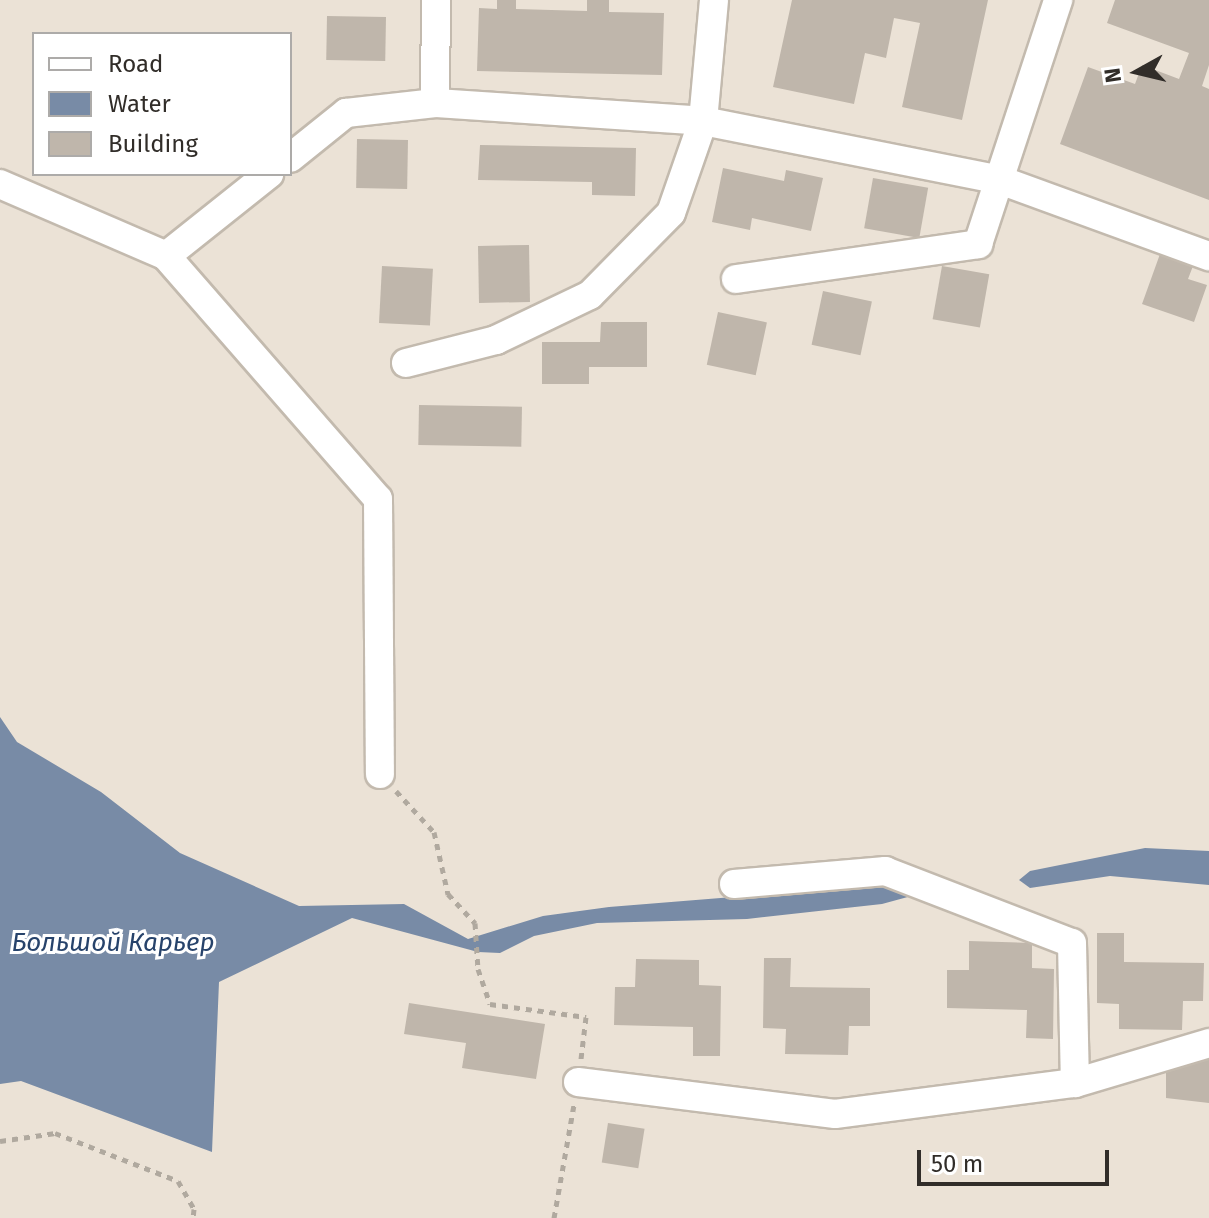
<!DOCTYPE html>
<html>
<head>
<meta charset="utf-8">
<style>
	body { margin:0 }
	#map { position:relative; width:1209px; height:1218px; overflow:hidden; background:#ebe2d6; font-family:"Fira Sans",sans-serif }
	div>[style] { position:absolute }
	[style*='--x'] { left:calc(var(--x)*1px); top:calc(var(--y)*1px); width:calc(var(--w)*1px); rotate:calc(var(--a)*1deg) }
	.water>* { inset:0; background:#788ba6 }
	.building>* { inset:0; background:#bfb6ab; transform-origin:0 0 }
	.path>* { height:5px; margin-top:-2.5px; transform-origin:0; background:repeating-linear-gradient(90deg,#b0a99f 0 6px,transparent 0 12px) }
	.roads { filter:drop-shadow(2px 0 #c3baae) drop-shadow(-2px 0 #c3baae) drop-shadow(0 2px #c3baae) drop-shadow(0 -2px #c3baae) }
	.minor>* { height:28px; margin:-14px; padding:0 14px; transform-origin:14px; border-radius:14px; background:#fff }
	span { translate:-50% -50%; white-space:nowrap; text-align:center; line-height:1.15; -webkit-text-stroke:6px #fff; paint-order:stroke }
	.water-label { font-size:26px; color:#27436b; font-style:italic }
	.legend { position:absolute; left:32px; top:32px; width:260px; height:144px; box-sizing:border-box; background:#fff; border:2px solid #adaba9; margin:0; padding:10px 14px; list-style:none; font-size:24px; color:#312d29 }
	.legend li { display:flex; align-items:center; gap:16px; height:40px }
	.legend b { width:40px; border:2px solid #adaba9 }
	.north { position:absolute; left:1097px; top:32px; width:80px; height:80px; -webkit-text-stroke:6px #fff; paint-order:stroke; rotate:262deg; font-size:22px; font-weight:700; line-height:32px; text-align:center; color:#312d29 }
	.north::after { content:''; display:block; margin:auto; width:28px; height:36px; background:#312d29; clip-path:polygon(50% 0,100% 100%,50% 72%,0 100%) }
	.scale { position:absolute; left:917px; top:1150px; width:192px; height:36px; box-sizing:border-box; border:4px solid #312d29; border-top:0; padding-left:10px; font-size:24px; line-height:28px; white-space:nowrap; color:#312d29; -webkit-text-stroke:6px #fff; paint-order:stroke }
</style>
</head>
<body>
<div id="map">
	<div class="water">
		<i style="clip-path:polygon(0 717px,17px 742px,101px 792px,180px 853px,299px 906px,404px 904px,468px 939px,543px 916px,609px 907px,881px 885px,914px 889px,915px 895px,882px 904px,747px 919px,597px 923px,534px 936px,500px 953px,478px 952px,352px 918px,219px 982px,212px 1152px,21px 1081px,0 1084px)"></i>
		<i style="clip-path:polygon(1145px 848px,1209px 851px,1209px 885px,1110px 876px,1030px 888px,1019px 880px,1030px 871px)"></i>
	</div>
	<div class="building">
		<i style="clip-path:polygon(497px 0,516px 0,516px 9px,587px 11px,587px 0,609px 0,609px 12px,664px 13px,662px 75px,477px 71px,479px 8px,497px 9px)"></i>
		<i style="clip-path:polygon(792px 0,988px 0,962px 120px,902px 107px,920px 23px,894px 18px,886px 58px,865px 53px,854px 104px,773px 87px)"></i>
		<i style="clip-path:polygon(1115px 0,1209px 0,1209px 65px,1202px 86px,1209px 89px,1209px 200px,1060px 144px,1088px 67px,1135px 84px,1142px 65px,1179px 79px,1189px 53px,1107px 23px)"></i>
		<i style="left:327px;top:16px;width:59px;height:44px;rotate:1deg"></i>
		<i style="left:357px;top:139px;width:51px;height:49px;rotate:1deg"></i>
		<i style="clip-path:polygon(480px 145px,636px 148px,635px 196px,592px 195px,592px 182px,478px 180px)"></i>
		<i style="clip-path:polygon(723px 168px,784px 181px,786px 170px,823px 178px,811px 231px,752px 218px,750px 230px,712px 222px)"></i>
		<i style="left:873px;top:178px;width:56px;height:51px;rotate:10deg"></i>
		<i style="left:529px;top:245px;width:57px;height:51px;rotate:89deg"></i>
		<i style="clip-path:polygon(1160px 254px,1193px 266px,1188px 279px,1207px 285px,1194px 322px,1142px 304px)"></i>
		<i style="left:382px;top:266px;width:51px;height:57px;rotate:3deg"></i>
		<i style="left:942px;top:266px;width:48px;height:54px;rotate:10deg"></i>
		<i style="left:823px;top:291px;width:50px;height:55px;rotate:12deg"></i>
		<i style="left:718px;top:312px;width:50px;height:54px;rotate:12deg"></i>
		<i style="clip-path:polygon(601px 322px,647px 322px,647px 367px,589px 367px,589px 384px,542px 384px,542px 342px,600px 342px)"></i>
		<i style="left:419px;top:405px;width:103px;height:40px;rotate:1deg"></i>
		<i style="clip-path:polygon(1097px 933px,1124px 933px,1124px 962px,1204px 963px,1203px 1001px,1183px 1001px,1182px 1030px,1119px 1029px,1119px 1004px,1097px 1003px)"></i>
		<i style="clip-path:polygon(969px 941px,1032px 943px,1032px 968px,1054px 969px,1053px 1039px,1026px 1038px,1027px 1010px,947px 1008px,947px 970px,969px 970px)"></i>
		<i style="clip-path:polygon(764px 958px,791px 958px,790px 987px,870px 988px,870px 1026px,849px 1026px,848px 1055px,785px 1054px,786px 1029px,763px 1028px)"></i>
		<i style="clip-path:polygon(636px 959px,699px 960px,699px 985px,721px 986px,720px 1056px,693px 1056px,693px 1027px,614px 1025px,615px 987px,635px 987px)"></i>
		<i style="clip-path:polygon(409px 1003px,545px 1024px,536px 1079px,462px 1068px,466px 1043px,404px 1034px)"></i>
		<i style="clip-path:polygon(1209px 1057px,1209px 1103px,1166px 1098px,1166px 1070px)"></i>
		<i style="left:608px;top:1123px;width:37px;height:40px;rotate:9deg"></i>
	</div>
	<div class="path">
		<i style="--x:396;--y:791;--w:56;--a:47.2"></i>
		<i style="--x:434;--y:832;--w:64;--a:77.3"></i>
		<i style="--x:448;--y:894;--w:40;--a:47"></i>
		<i style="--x:475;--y:923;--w:46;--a:86.3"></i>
		<i style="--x:478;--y:969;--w:37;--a:71"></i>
		<i style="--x:490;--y:1004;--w:97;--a:7.7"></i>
		<i style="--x:586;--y:1017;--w:42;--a:96.8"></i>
		<i style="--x:0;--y:1141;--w:56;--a:-8.3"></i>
		<i style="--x:55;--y:1133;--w:132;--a:21.3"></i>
		<i style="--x:178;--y:1181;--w:32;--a:60"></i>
		<i style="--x:194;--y:1209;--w:9;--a:96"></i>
		<i style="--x:554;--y:1218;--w:115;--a:-80"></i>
	</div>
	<div class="roads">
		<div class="minor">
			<i style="--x:436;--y:0;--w:103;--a:90.6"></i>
			<i style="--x:435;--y:103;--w:269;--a:3.8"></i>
			<i style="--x:703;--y:121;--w:300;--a:11.2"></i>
			<i style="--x:997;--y:179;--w:226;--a:20"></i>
			<i style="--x:290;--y:158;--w:72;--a:-38.8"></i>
			<i style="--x:346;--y:113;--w:90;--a:-6.4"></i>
			<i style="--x:0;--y:184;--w:181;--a:23.4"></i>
			<i style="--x:166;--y:256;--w:322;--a:48.9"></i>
			<i style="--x:378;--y:499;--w:275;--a:89.6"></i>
			<i style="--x:166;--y:256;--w:132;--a:-38.5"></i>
			<i style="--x:736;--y:279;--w:245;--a:-8.2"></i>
			<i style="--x:978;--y:244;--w:257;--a:-71.8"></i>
			<i style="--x:406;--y:363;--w:93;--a:-14.3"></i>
			<i style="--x:496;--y:340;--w:104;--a:-25.6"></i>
			<i style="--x:590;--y:295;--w:115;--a:-45.4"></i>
			<i style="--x:671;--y:213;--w:97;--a:-70.8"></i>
			<i style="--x:703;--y:121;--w:121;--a:-84.8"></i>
			<i style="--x:734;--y:884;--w:152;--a:-4.9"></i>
			<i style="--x:885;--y:871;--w:200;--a:21.1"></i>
			<i style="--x:1072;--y:943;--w:140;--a:88.8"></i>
			<i style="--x:578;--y:1082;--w:259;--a:7.1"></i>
			<i style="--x:835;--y:1114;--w:242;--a:-7.4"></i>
			<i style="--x:1075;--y:1083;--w:140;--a:-16.6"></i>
		</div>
	</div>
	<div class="water-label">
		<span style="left:113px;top:943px">Большой Карьер</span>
	</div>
	<ul class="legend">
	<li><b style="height:10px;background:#fff"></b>Road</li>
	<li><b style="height:22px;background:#788ba6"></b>Water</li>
	<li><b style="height:22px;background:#bfb6ab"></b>Building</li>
	</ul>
	<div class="north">N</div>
	<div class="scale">50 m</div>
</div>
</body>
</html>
